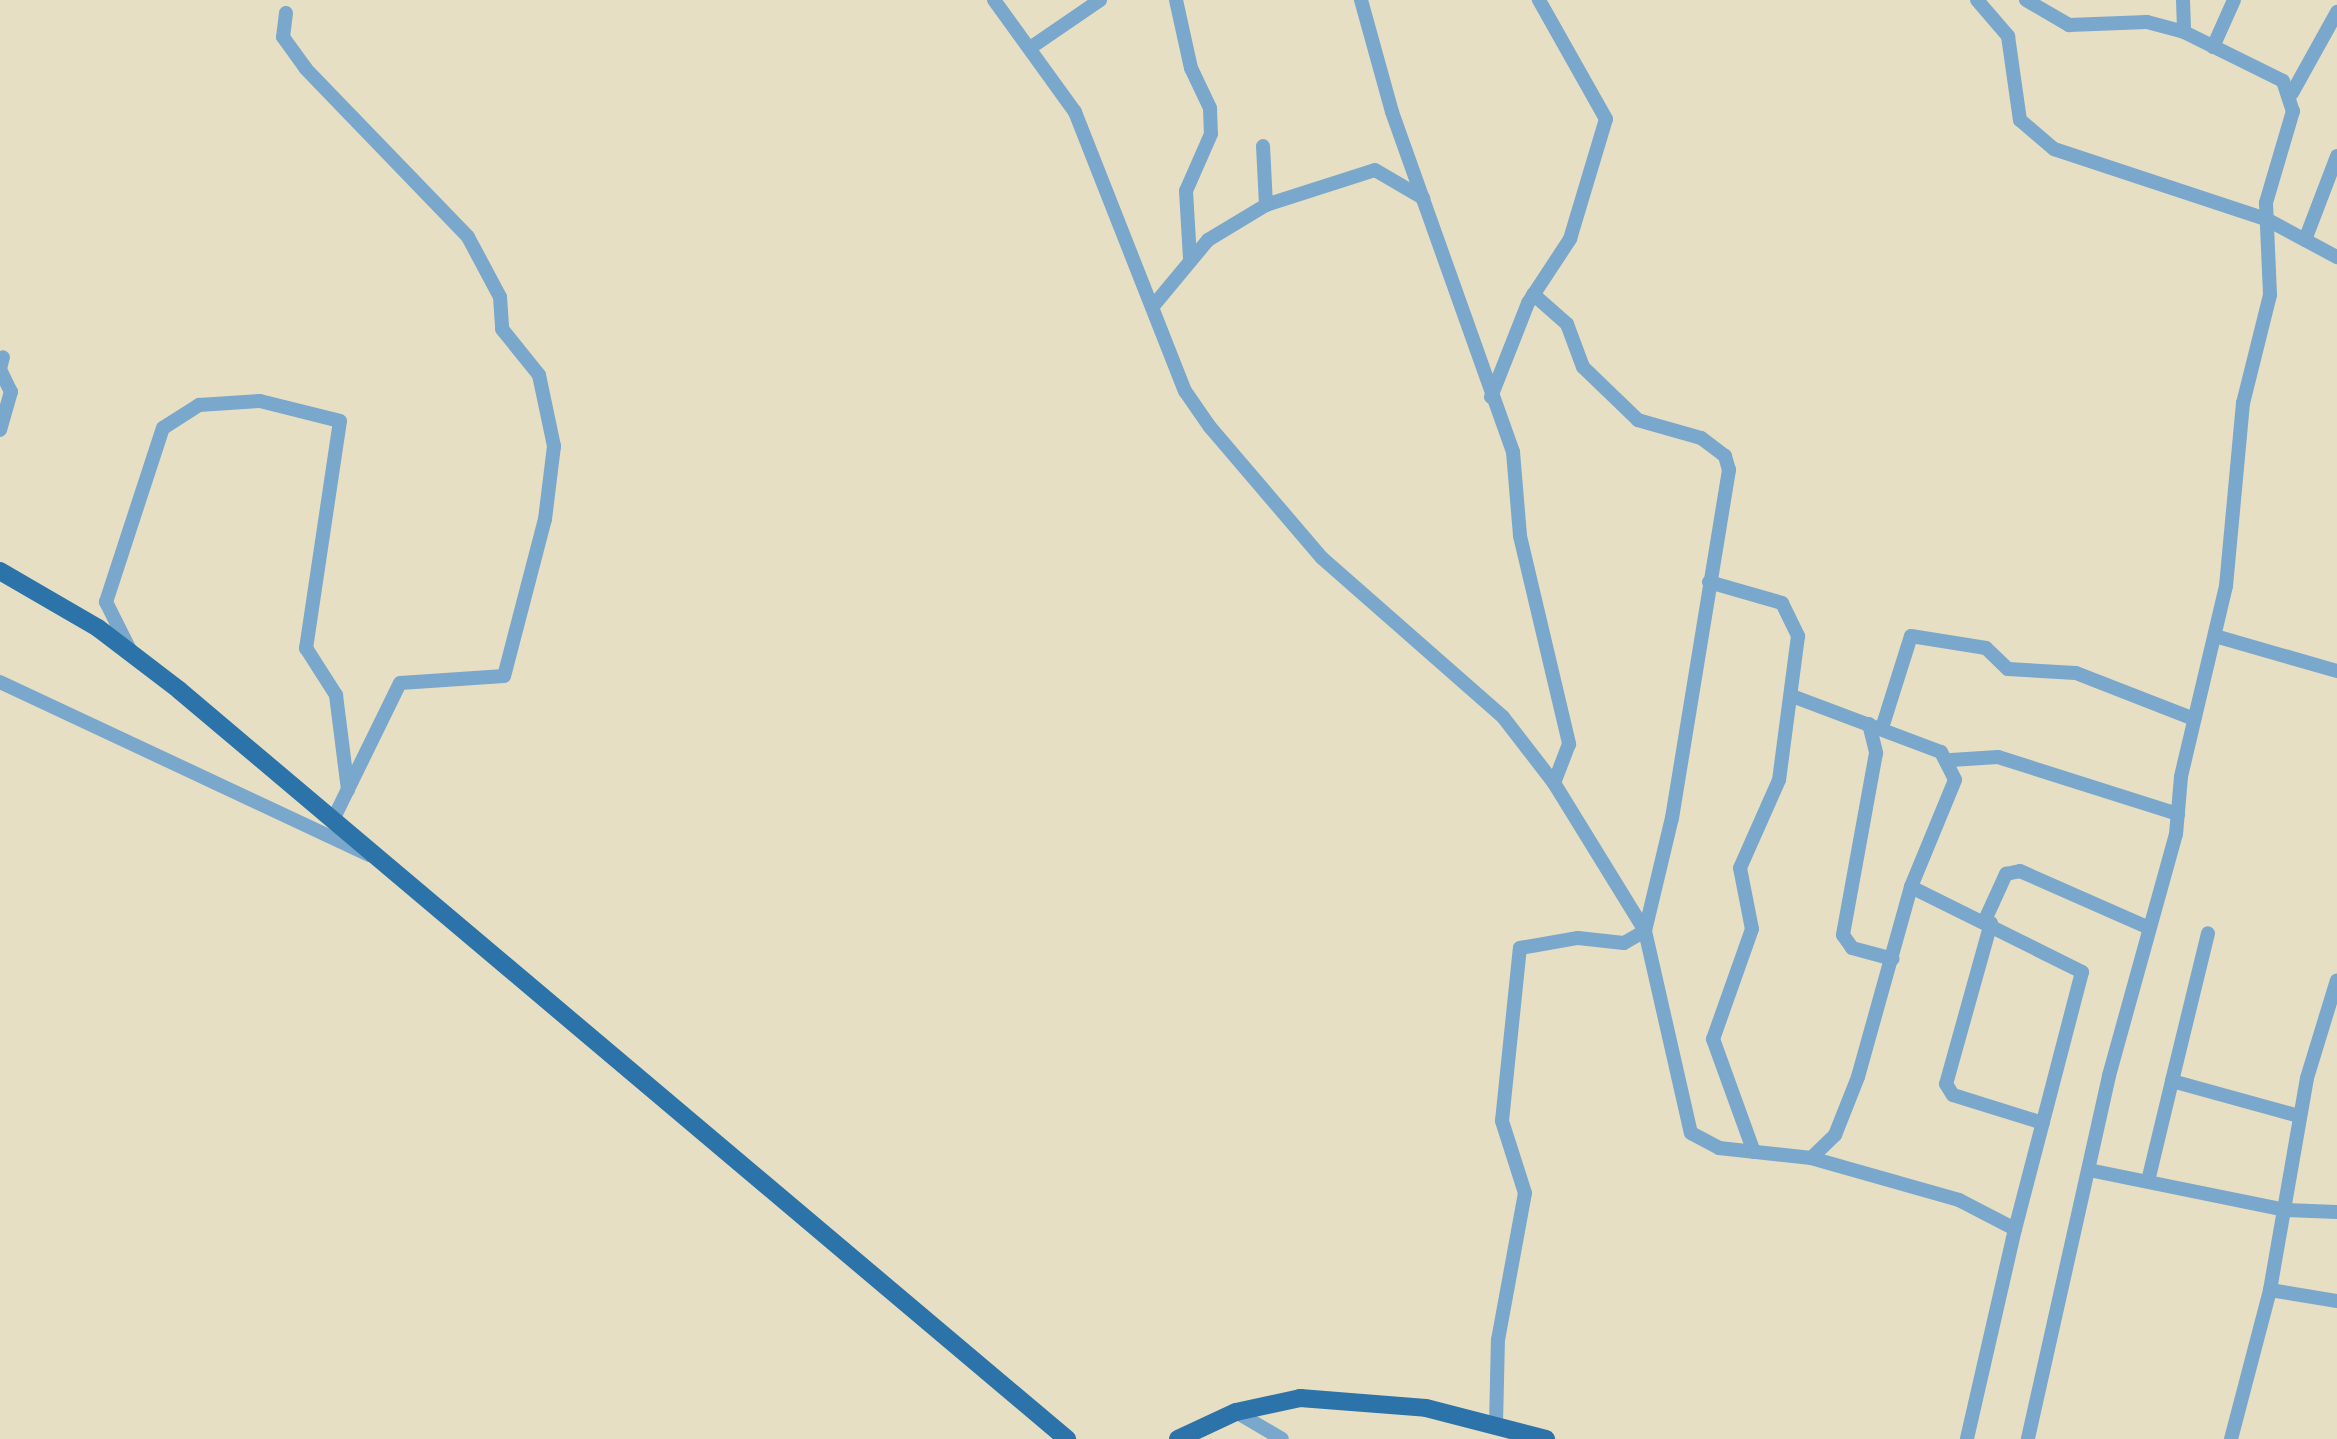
<!DOCTYPE html>
<html>
<head>
<meta charset="utf-8">
<style>
	body { margin:0 }
	#map { position:relative; width:2337px; height:1439px; overflow:hidden; background:#e7dfc3; font-family:Poppins,sans-serif }
	div>[style] { position:absolute }
	[style*='--x'] { left:calc(var(--x)*1px); top:calc(var(--y)*1px); width:calc(var(--w)*1px); rotate:calc(var(--a)*1deg) }
	.minor>* { height:14px; margin:-7px; padding:0 7px; transform-origin:7px; border-radius:7px; background:#7aa7cc }
	.major>* { height:18px; margin:-9px; padding:0 9px; transform-origin:9px; border-radius:9px; background:#2b73a9 }
	span { translate:-50% -50%; white-space:nowrap; text-align:center; line-height:1.15; -webkit-text-stroke:8px #f4edd0; paint-order:stroke }
</style>
</head>
<body>
<div id="map">
	<div class="minor">
		<i style="--x:994;--y:0;--w:138;--a:54.1"></i>
		<i style="--x:1075;--y:112;--w:300;--a:68.5"></i>
		<i style="--x:1185;--y:391;--w:44;--a:55.2"></i>
		<i style="--x:1210;--y:427;--w:172;--a:49.5"></i>
		<i style="--x:1322;--y:558;--w:241;--a:41.3"></i>
		<i style="--x:1503;--y:717;--w:83;--a:52.3"></i>
		<i style="--x:1554;--y:783;--w:174;--a:58.4"></i>
		<i style="--x:1645;--y:931;--w:207;--a:77.2"></i>
		<i style="--x:1691;--y:1133;--w:32;--a:28"></i>
		<i style="--x:1719;--y:1148;--w:93;--a:6.2"></i>
		<i style="--x:1811;--y:1158;--w:154;--a:15.8"></i>
		<i style="--x:1959;--y:1200;--w:63;--a:27.4"></i>
		<i style="--x:2015;--y:1229;--w:215;--a:102.9"></i>
		<i style="--x:1176;--y:0;--w:70;--a:77.6"></i>
		<i style="--x:1191;--y:68;--w:44;--a:64.6"></i>
		<i style="--x:1210;--y:108;--w:26;--a:88"></i>
		<i style="--x:1211;--y:134;--w:62;--a:113.7"></i>
		<i style="--x:1186;--y:191;--w:67;--a:86.6"></i>
		<i style="--x:1361;--y:0;--w:116;--a:74.5"></i>
		<i style="--x:1392;--y:112;--w:361;--a:70.4"></i>
		<i style="--x:1513;--y:452;--w:84;--a:85.2"></i>
		<i style="--x:1520;--y:536;--w:214;--a:76.7"></i>
		<i style="--x:1569;--y:744;--w:42;--a:111"></i>
		<i style="--x:1977;--y:0;--w:48;--a:49.3"></i>
		<i style="--x:2008;--y:36;--w:85;--a:81.9"></i>
		<i style="--x:2020;--y:120;--w:45;--a:40.5"></i>
		<i style="--x:2054;--y:149;--w:223;--a:18.3"></i>
		<i style="--x:2266;--y:219;--w:81;--a:28.2"></i>
		<i style="--x:2026;--y:0;--w:50;--a:30.2"></i>
		<i style="--x:2069;--y:25;--w:78;--a:-2.2"></i>
		<i style="--x:2147;--y:22;--w:38;--a:15"></i>
		<i style="--x:2184;--y:32;--w:110;--a:26.3"></i>
		<i style="--x:2283;--y:81;--w:32;--a:72"></i>
		<i style="--x:2293;--y:111;--w:96;--a:106.4"></i>
		<i style="--x:2266;--y:203;--w:92;--a:87.5"></i>
		<i style="--x:2270;--y:295;--w:111;--a:104"></i>
		<i style="--x:2243;--y:403;--w:184;--a:95.3"></i>
		<i style="--x:2226;--y:586;--w:196;--a:103.3"></i>
		<i style="--x:2181;--y:777;--w:57;--a:95"></i>
		<i style="--x:2176;--y:834;--w:251;--a:105.5"></i>
		<i style="--x:2109;--y:1076;--w:372;--a:102.6"></i>
		<i style="--x:2183;--y:0;--w:32;--a:88"></i>
		<i style="--x:286;--y:13;--w:24;--a:97"></i>
		<i style="--x:283;--y:37;--w:39;--a:54"></i>
		<i style="--x:306;--y:69;--w:233;--a:46"></i>
		<i style="--x:468;--y:237;--w:68;--a:61.9"></i>
		<i style="--x:500;--y:297;--w:32;--a:86"></i>
		<i style="--x:502;--y:329;--w:59;--a:51.2"></i>
		<i style="--x:539;--y:375;--w:73;--a:78.1"></i>
		<i style="--x:554;--y:446;--w:74;--a:97"></i>
		<i style="--x:545;--y:519;--w:162;--a:104.6"></i>
		<i style="--x:504;--y:676;--w:104;--a:176.1"></i>
		<i style="--x:400;--y:683;--w:153;--a:116.1"></i>
		<i style="--x:2213;--y:47;--w:51;--a:-65.9"></i>
		<i style="--x:1030;--y:48;--w:85;--a:-34.4"></i>
		<i style="--x:2292;--y:93;--w:93;--a:-60.9"></i>
		<i style="--x:1266;--y:205;--w:114;--a:-17.8"></i>
		<i style="--x:1375;--y:170;--w:56;--a:30.3"></i>
		<i style="--x:2305;--y:240;--w:90;--a:-69.1"></i>
		<i style="--x:1154;--y:305;--w:85;--a:-50.3"></i>
		<i style="--x:1208;--y:240;--w:68;--a:-31.1"></i>
		<i style="--x:1266;--y:205;--w:59;--a:-92.9"></i>
		<i style="--x:1491;--y:397;--w:101;--a:-68.5"></i>
		<i style="--x:1528;--y:303;--w:77;--a:-56.7"></i>
		<i style="--x:1570;--y:239;--w:125;--a:-73.3"></i>
		<i style="--x:1606;--y:119;--w:137;--a:-119.4"></i>
		<i style="--x:0;--y:430;--w:40;--a:-74"></i>
		<i style="--x:11;--y:392;--w:25;--a:-116"></i>
		<i style="--x:0;--y:369;--w:12;--a:-76"></i>
		<i style="--x:1709;--y:582;--w:76;--a:16"></i>
		<i style="--x:1782;--y:603;--w:37;--a:64"></i>
		<i style="--x:1798;--y:636;--w:145;--a:97.5"></i>
		<i style="--x:1779;--y:780;--w:96;--a:113.9"></i>
		<i style="--x:1740;--y:868;--w:62;--a:78.9"></i>
		<i style="--x:1752;--y:929;--w:117;--a:109.5"></i>
		<i style="--x:1713;--y:1039;--w:120;--a:70.1"></i>
		<i style="--x:2215;--y:636;--w:127;--a:16"></i>
		<i style="--x:130;--y:650;--w:54;--a:-116.6"></i>
		<i style="--x:106;--y:602;--w:183;--a:-71.9"></i>
		<i style="--x:163;--y:428;--w:43;--a:-32.6"></i>
		<i style="--x:199;--y:405;--w:61;--a:-3.8"></i>
		<i style="--x:260;--y:401;--w:82;--a:14"></i>
		<i style="--x:340;--y:421;--w:230;--a:98.5"></i>
		<i style="--x:306;--y:648;--w:56;--a:57.4"></i>
		<i style="--x:336;--y:695;--w:96;--a:82.8"></i>
		<i style="--x:0;--y:682;--w:408;--a:25.1"></i>
		<i style="--x:1792;--y:696;--w:159;--a:20.6"></i>
		<i style="--x:1941;--y:752;--w:31;--a:63"></i>
		<i style="--x:1955;--y:780;--w:116;--a:112.4"></i>
		<i style="--x:1911;--y:887;--w:197;--a:105.6"></i>
		<i style="--x:1858;--y:1077;--w:62;--a:111.6"></i>
		<i style="--x:1835;--y:1135;--w:33;--a:136"></i>
		<i style="--x:1869;--y:724;--w:30;--a:76"></i>
		<i style="--x:1876;--y:753;--w:185;--a:100.3"></i>
		<i style="--x:1843;--y:935;--w:16;--a:55"></i>
		<i style="--x:1852;--y:948;--w:42;--a:15"></i>
		<i style="--x:1882;--y:728;--w:96;--a:-72.5"></i>
		<i style="--x:1911;--y:636;--w:76;--a:9.1"></i>
		<i style="--x:1986;--y:648;--w:30;--a:44"></i>
		<i style="--x:2008;--y:669;--w:68;--a:3.4"></i>
		<i style="--x:2076;--y:673;--w:127;--a:21.3"></i>
		<i style="--x:1951;--y:760;--w:47;--a:-3.7"></i>
		<i style="--x:1998;--y:757;--w:189;--a:17.6"></i>
		<i style="--x:1911;--y:887;--w:191;--a:26.4"></i>
		<i style="--x:2082;--y:972;--w:266;--a:104.6"></i>
		<i style="--x:1985;--y:920;--w:51;--a:-65.5"></i>
		<i style="--x:2006;--y:874;--w:14;--a:-12"></i>
		<i style="--x:2020;--y:871;--w:141;--a:23.8"></i>
		<i style="--x:1991;--y:923;--w:167;--a:105.6"></i>
		<i style="--x:1946;--y:1084;--w:13;--a:58"></i>
		<i style="--x:1953;--y:1095;--w:94;--a:17.3"></i>
		<i style="--x:2172;--y:1081;--w:152;--a:-76.3"></i>
		<i style="--x:2089;--y:1170;--w:200;--a:11.5"></i>
		<i style="--x:2285;--y:1210;--w:52;--a:2.2"></i>
		<i style="--x:2148;--y:1181;--w:103;--a:-76.5"></i>
		<i style="--x:2172;--y:1081;--w:132;--a:15.4"></i>
		<i style="--x:2270;--y:1290;--w:68;--a:9.3"></i>
		<i style="--x:1236;--y:1412;--w:53;--a:30.4"></i>
		<i style="--x:1496;--y:1425;--w:85;--a:-88.7"></i>
		<i style="--x:1498;--y:1340;--w:149;--a:-79.6"></i>
		<i style="--x:1525;--y:1193;--w:76;--a:-107.7"></i>
		<i style="--x:1502;--y:1121;--w:174;--a:-84.1"></i>
		<i style="--x:1520;--y:948;--w:59;--a:-9.8"></i>
		<i style="--x:1578;--y:938;--w:46;--a:6.2"></i>
		<i style="--x:1624;--y:943;--w:24;--a:-30"></i>
		<i style="--x:1645;--y:931;--w:116;--a:-76.6"></i>
		<i style="--x:1672;--y:818;--w:353;--a:-80.7"></i>
		<i style="--x:1729;--y:470;--w:15;--a:-106"></i>
		<i style="--x:1725;--y:456;--w:30;--a:-143"></i>
		<i style="--x:1701;--y:438;--w:66;--a:-164.1"></i>
		<i style="--x:1638;--y:420;--w:76;--a:-136.1"></i>
		<i style="--x:1583;--y:367;--w:46;--a:-110.4"></i>
		<i style="--x:1567;--y:324;--w:45;--a:-138.6"></i>
		<i style="--x:2231;--y:1439;--w:154;--a:-75.3"></i>
		<i style="--x:2270;--y:1290;--w:215;--a:-80.1"></i>
		<i style="--x:2307;--y:1078;--w:102;--a:-73"></i>
	</div>
	<div class="major">
		<i style="--x:0;--y:571;--w:113;--a:30.2"></i>
		<i style="--x:98;--y:628;--w:102;--a:37.4"></i>
		<i style="--x:179;--y:690;--w:1162;--a:40.15"></i>
		<i style="--x:1178;--y:1439;--w:64;--a:-25"></i>
		<i style="--x:1236;--y:1412;--w:66;--a:-12.3"></i>
		<i style="--x:1300;--y:1398;--w:126;--a:4.5"></i>
		<i style="--x:1426;--y:1408;--w:124;--a:14.5"></i>
	</div>
</div>
</body>
</html>
